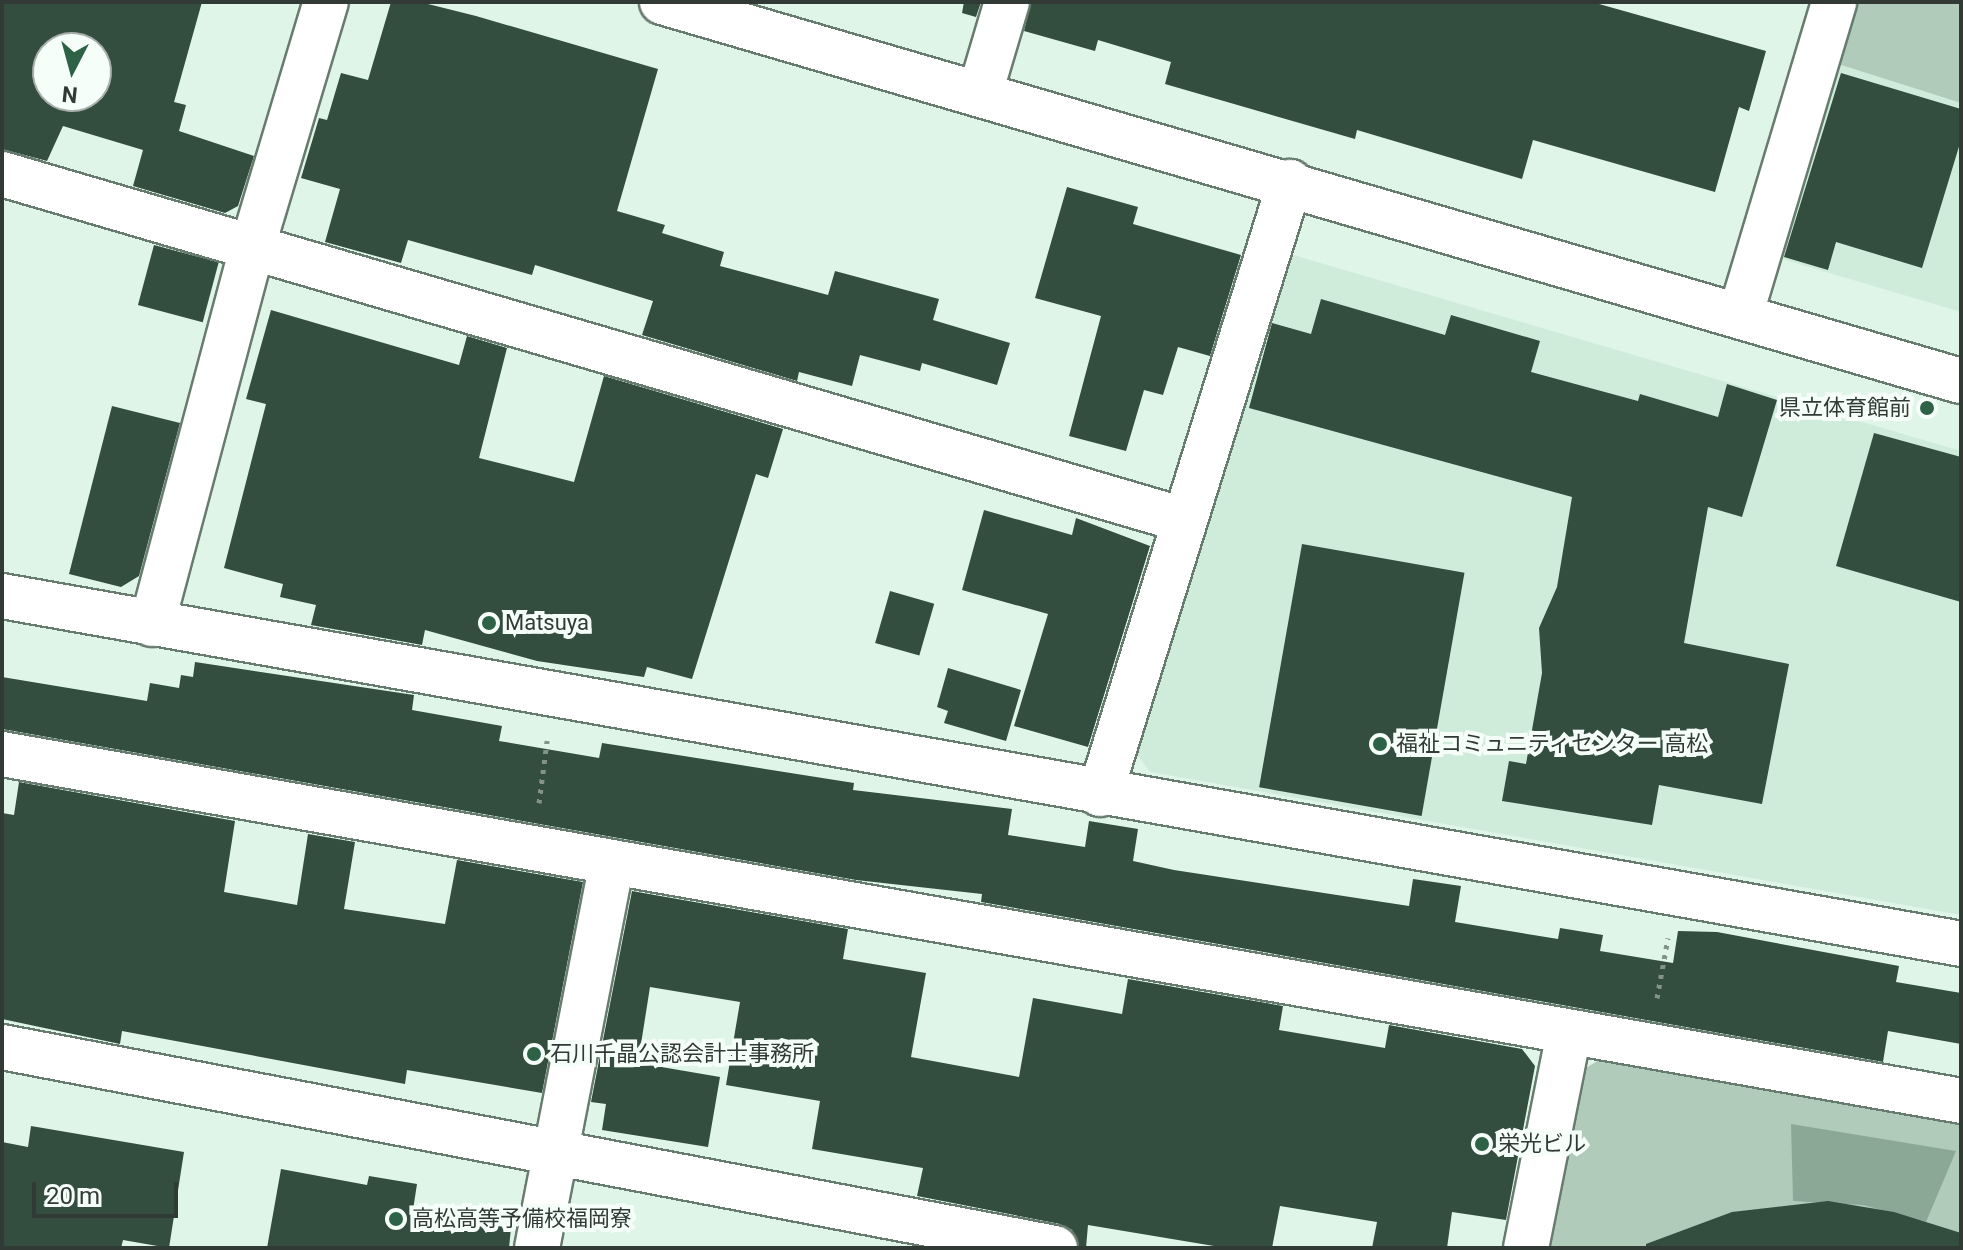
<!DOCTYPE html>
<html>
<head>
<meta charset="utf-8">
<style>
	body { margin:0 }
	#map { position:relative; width:1963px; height:1250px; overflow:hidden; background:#dff5e8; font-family:Roboto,"Noto Sans JP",sans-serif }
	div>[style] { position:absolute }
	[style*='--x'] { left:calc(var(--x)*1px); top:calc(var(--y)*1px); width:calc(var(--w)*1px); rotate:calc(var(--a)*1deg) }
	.built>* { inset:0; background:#cfecda }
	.green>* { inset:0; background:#b1cbbb }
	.water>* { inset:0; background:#8ba897 }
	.building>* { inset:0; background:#334d3e; transform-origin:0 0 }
	.path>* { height:5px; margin-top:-2.5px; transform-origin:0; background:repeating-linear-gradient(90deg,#84938a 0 4px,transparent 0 10px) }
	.roads { filter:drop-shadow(2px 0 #687b6f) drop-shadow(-2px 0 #687b6f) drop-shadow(0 2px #687b6f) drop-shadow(0 -2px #687b6f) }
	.minor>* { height:44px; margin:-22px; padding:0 22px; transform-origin:22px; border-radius:22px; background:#fff }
	.tertiary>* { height:44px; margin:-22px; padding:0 22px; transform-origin:22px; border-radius:22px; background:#fff }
	.dots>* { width:22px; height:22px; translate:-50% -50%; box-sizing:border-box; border:4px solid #f6fef9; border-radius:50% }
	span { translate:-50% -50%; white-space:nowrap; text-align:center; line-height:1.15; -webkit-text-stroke:8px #f6fef9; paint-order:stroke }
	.poi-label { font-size:22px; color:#323a35 }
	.right { translate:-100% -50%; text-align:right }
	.left { translate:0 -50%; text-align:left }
	.frame { position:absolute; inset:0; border:4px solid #323a35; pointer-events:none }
	.north { position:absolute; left:32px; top:32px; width:80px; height:80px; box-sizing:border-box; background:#f6fef9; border:2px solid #a8b0ab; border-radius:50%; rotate:186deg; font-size:22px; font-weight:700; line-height:32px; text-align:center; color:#323a35 }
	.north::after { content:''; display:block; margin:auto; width:28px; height:36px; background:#2e6246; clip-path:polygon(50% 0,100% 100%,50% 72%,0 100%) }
	.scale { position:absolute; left:32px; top:1182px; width:146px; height:36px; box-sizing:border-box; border:4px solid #323a35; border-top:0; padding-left:10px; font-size:24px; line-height:28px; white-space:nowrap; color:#323a35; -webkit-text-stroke:6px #f6fef9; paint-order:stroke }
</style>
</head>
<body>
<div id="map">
	<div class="built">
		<i style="clip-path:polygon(1838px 64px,1961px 103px,1961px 312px,1782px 259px)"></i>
		<i style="clip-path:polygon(1290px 254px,1961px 451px,1961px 915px,1150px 772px,1135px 752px)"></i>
	</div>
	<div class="green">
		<i style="clip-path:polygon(1858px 2px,1961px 2px,1961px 103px,1838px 64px)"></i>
		<i style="clip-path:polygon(1602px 1058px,1961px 1119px,1961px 1248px,1549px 1248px,1581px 1071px)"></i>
	</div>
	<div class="water">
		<i style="clip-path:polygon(1791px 1124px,1956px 1151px,1926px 1222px,1863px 1205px,1793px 1201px)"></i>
	</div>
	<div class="building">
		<i style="clip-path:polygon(evenodd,2px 2px,202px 2px,174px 102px,186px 105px,179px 131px,254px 156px,238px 206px,225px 213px,133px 186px,143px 150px,63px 126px,47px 161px,2px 149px,2px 2px,48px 48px,96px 48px,96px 96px,48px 96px,48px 48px)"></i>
		<i style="clip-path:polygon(391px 2px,420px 2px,476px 16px,658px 69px,617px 211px,665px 225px,662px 233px,724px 252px,720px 266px,828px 295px,835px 271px,939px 299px,933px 320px,1010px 343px,997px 385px,922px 363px,920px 371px,860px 355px,852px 386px,799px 372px,797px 381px,642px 335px,653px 301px,535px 265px,532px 275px,408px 240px,401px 263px,325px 242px,340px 189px,301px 178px,319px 118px,327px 120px,341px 73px,368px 80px)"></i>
		<i style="clip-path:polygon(964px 2px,981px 2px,976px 17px,962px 13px)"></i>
		<i style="clip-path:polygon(1031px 2px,1592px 2px,1766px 51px,1749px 111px,1739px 107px,1715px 192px,1533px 140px,1522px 179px,1357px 130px,1355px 139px,1165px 84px,1171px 62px,1098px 40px,1095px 51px,1024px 31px)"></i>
		<i style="clip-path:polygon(1841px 73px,1961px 109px,1961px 140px,1922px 268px,1836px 242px,1828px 270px,1784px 257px)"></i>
		<i style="clip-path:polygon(1067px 187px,1138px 207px,1133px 224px,1241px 255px,1210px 356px,1178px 347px,1163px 395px,1144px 390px,1126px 451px,1069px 436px,1101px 316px,1035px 298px)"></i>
		<i style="left:154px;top:245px;width:67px;height:62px;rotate:15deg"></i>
		<i style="clip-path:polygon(1321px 299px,1445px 335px,1451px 315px,1540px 341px,1531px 372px,1638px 401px,1640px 394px,1718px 417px,1727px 384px,1777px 400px,1742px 517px,1708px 507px,1684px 643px,1789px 664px,1762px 804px,1659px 785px,1652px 825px,1502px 801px,1509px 761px,1526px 764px,1542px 673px,1539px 628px,1557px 587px,1572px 497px,1249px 408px,1272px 323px,1311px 334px)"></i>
		<i style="clip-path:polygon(271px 310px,459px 365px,467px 336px,507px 348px,479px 458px,574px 482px,604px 376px,783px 429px,768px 478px,756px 474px,692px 679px,647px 667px,644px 677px,537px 661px,425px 630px,422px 645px,311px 625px,316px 605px,280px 597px,283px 584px,224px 568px,266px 404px,246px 399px)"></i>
		<i style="clip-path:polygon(112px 406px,180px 423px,139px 576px,121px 587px,69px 574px)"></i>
		<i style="clip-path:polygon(1874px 433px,1961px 457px,1961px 602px,1836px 566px)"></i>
		<i style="clip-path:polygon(984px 510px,1072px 535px,1076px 518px,1150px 546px,1088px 747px,1014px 726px,1048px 614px,962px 590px)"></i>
		<i style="left:1302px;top:544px;width:165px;height:247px;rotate:10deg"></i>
		<i style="left:890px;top:591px;width:46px;height:54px;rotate:16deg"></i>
		<i style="clip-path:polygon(195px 662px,414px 695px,412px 710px,502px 726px,499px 741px,599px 758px,602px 743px,854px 783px,853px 790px,1012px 809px,1008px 835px,1085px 847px,1089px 821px,1138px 829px,1133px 861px,1174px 870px,1409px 906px,1413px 879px,1461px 886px,1455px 922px,1558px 939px,1560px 928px,1603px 935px,1600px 951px,1673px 963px,1678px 931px,1717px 932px,1899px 966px,1896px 982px,1961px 993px,1961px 1044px,1888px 1031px,1883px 1062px,981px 902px,982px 894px,856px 880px,2px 729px,2px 677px,147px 701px,150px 683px,179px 688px,181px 675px,193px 677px)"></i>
		<i style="clip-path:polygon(948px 668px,1021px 690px,1006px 741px,944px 723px,948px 711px,937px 707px)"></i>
		<i style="clip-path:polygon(19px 782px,235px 821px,224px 892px,297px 905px,308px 834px,355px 842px,344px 909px,445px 924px,457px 860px,583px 882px,542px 1093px,407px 1070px,405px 1084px,122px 1031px,120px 1044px,2px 1019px,2px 813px,14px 815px)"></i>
		<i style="clip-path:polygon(632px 891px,848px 929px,843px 959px,926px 973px,911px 1057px,1019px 1077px,1033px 998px,1122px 1014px,1128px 979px,1283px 1006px,1279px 1030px,1385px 1048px,1389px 1025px,1522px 1049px,1535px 1066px,1506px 1220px,1452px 1212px,1447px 1248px,1372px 1248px,1377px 1222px,1280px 1206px,1272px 1248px,1226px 1248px,1088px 1225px,1086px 1248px,1079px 1248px,1072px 1230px,1060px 1224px,917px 1196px,923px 1168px,812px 1149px,820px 1101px,726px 1085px,740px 1002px,650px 987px,638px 1063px,720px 1077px,708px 1147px,602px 1130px,606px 1104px,591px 1102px)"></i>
		<i style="clip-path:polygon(31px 1126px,184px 1152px,169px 1248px,123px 1240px,121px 1248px,2px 1248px,2px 1142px,28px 1147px)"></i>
		<i style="clip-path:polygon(281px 1169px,367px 1185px,369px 1176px,417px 1184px,413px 1210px,511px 1228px,509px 1248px,267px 1248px)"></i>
		<i style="clip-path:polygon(1828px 1201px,1894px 1212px,1961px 1233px,1961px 1248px,1646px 1248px,1646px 1244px,1732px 1212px)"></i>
	</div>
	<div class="path">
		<i style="--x:539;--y:803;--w:63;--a:-82.6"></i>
		<i style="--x:1657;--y:998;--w:61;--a:-79.6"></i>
	</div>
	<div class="roads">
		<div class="minor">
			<i style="--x:980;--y:93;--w:95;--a:-73.5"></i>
			<i style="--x:2;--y:174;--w:1232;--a:16.32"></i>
			<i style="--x:1740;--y:316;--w:328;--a:-73.3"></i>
			<i style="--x:152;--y:624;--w:389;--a:-75.1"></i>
			<i style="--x:252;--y:248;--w:257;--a:-73.3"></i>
			<i style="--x:2;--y:754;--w:1989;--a:10.04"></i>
			<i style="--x:1100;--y:794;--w:641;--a:-72.75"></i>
			<i style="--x:2;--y:1047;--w:1072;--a:10.81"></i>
			<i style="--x:537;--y:1248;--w:393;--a:-79"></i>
			<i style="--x:1526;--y:1248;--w:220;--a:-78.7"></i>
		</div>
		<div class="tertiary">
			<i style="--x:662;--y:2;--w:1353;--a:16.27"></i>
			<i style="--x:2;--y:596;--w:1990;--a:10.07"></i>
		</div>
	</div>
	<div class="dots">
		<i style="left:1927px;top:408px;background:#2e6246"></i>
		<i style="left:489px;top:623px;background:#2e6246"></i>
		<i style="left:1380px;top:744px;background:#2e6246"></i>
		<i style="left:534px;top:1054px;background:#2e6246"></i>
		<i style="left:1482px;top:1144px;background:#2e6246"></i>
		<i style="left:396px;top:1219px;background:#2e6246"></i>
	</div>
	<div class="poi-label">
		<span class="right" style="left:1911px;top:408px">県立体育館前</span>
		<span class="left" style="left:505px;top:623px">Matsuya</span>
		<span class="left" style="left:1396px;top:744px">福祉コミュニティセンター 高松</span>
		<span class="left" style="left:550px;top:1054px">石川千晶公認会計士事務所</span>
		<span class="left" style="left:1498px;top:1144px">栄光ビル</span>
		<span class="left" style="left:412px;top:1219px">高松高等予備校福岡寮</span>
	</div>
	<div class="frame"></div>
	<div class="north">N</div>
	<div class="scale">20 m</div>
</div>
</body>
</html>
